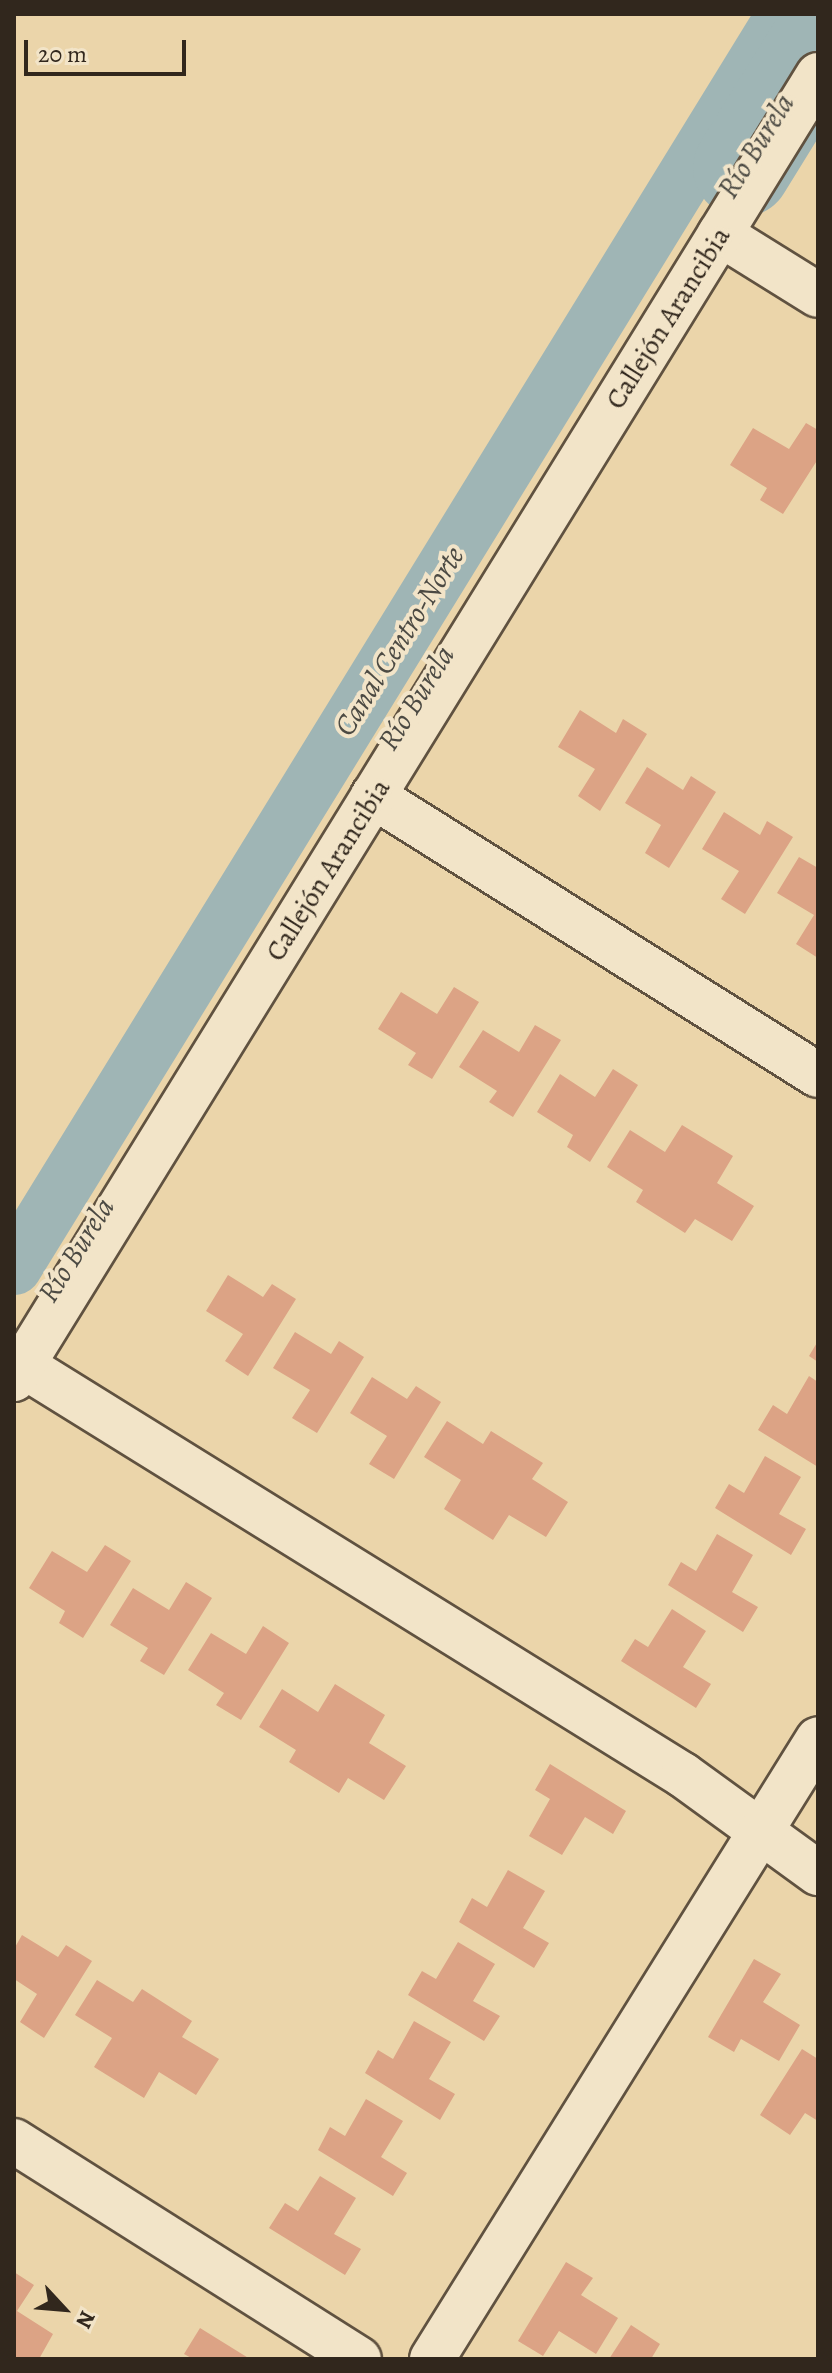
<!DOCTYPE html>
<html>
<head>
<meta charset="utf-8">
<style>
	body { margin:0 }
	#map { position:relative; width:832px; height:2373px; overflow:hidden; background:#ebd5aa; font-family:Alegreya,serif }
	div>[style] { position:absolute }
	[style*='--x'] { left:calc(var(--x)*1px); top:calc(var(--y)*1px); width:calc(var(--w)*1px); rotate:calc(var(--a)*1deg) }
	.canal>* { height:56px; margin:-28px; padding:0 28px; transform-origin:28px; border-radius:28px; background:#9fb5b5 }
	.river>* { height:98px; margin:-49px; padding:0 49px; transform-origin:49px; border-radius:49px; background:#9fb5b5 }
	.building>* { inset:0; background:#dca385 }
	.roads { filter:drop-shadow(2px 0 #605240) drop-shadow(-2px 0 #605240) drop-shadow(0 2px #605240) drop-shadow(0 -2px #605240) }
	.minor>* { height:44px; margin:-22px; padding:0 22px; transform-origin:22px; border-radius:22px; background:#f2e4c8 }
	span { translate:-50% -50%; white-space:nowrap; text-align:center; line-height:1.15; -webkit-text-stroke:8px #f2e4c8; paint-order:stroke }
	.street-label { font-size:28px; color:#31271d }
	.water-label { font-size:30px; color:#4c4a43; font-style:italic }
	.frame { position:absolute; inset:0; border:16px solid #31271d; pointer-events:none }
	.north { position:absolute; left:24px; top:2269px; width:80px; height:80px; -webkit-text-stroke:6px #f2e4c8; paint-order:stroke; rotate:116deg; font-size:22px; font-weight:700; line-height:32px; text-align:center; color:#31271d }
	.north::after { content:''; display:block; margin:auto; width:28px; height:36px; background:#31271d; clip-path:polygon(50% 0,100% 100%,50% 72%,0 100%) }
	.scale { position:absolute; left:24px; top:40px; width:162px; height:36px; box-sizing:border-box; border:4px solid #31271d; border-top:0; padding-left:10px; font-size:24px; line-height:28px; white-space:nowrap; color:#31271d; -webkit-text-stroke:6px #f2e4c8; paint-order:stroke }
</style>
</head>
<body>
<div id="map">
	<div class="canal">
		<i style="--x:14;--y:1267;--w:1471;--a:-58.4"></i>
	</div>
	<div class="river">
		<i style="--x:742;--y:168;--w:145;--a:-58.3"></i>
	</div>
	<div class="building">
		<i style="clip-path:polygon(806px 423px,818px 430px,818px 459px,783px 514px,760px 500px,767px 488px,730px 465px,753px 428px,789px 449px)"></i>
		<i style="clip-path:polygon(580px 710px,616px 733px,623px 719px,647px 734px,600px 811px,578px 796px,595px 769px,558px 747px)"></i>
		<i style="clip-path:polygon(647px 767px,683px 790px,691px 776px,716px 792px,669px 868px,645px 853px,661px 825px,625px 803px)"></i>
		<i style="clip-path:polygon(724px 812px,760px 835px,767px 821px,793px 837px,745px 914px,721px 899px,739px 871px,702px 849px)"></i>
		<i style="clip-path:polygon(799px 857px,818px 868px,818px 958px,796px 944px,814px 915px,777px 893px)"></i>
		<i style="clip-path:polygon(454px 987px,479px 1002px,432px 1079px,408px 1065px,416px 1053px,378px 1029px,401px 992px,437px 1014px)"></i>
		<i style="clip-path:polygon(535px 1025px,561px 1040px,513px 1117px,489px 1102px,497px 1091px,459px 1067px,483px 1030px,519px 1052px)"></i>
		<i style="clip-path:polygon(613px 1069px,638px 1085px,590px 1162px,567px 1147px,573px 1135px,537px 1112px,560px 1074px,595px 1097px)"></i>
		<i style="clip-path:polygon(682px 1125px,733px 1156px,717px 1183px,754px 1206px,732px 1241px,695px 1219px,685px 1233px,636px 1202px,643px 1190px,607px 1167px,630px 1130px,665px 1152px)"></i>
		<i style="clip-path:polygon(228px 1275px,263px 1297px,272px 1284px,296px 1299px,248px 1376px,225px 1361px,243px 1334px,206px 1311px)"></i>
		<i style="clip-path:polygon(295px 1332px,331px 1354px,339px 1341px,364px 1357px,317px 1433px,292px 1418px,310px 1390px,273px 1368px)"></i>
		<i style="clip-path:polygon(818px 1341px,818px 1362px,809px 1356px)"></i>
		<i style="clip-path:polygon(809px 1376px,818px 1382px,818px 1467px,758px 1430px,773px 1405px,787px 1414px)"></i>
		<i style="clip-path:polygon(372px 1377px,407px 1399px,416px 1386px,441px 1402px,394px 1479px,369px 1464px,387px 1436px,350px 1413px)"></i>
		<i style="clip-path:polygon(447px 1421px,483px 1444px,491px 1431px,543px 1463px,532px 1479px,568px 1502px,546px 1537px,509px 1515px,493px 1540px,444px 1509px,461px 1480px,424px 1457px)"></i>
		<i style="clip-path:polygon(765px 1456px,801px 1477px,779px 1514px,806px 1529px,791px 1555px,715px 1508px,729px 1484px,744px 1493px)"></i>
		<i style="clip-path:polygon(717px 1534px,753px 1555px,732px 1592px,758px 1607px,743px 1632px,668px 1585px,681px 1562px,696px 1571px)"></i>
		<i style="clip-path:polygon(105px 1545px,131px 1561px,83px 1638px,59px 1623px,65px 1611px,29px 1588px,52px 1551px,87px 1572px)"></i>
		<i style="clip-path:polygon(186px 1582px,212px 1598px,164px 1675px,140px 1661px,148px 1648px,110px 1625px,133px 1588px,169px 1610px)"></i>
		<i style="clip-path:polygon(672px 1609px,706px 1631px,683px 1667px,711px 1684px,696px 1708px,621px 1661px,635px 1639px,648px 1647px)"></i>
		<i style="clip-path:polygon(263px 1626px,289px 1643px,241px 1720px,216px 1705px,224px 1693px,188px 1670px,211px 1633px,246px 1654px)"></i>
		<i style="clip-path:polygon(335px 1684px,385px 1715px,369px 1743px,406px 1766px,384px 1800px,348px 1778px,339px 1793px,289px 1762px,296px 1750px,259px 1727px,282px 1689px,318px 1712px)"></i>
		<i style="clip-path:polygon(550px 1764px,626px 1811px,613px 1834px,585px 1817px,562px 1855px,529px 1836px,550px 1799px,535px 1790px)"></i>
		<i style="clip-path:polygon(508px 1870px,545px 1891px,523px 1928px,549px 1943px,534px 1968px,459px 1922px,472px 1898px,487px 1907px)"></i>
		<i style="clip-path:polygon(22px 1935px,58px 1957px,66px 1945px,92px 1961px,44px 2038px,20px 2022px,37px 1994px,14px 1979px,14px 1949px)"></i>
		<i style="clip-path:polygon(458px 1942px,495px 1964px,473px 2001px,500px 2016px,484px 2041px,408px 1995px,422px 1971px,436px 1979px)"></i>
		<i style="clip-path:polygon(754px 1959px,781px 1974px,763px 2002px,800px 2025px,779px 2061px,741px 2039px,734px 2052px,708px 2037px)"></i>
		<i style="clip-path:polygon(97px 1980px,133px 2002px,142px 1989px,192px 2021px,182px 2037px,219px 2059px,196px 2095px,159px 2072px,144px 2098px,94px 2067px,112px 2038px,75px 2015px)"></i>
		<i style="clip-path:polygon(414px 2021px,451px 2042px,429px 2079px,455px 2094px,440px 2120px,365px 2073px,378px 2050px,393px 2059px)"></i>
		<i style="clip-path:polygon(802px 2049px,818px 2059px,818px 2121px,805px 2113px,790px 2135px,760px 2115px)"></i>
		<i style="clip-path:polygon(366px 2099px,403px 2121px,381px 2157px,407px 2173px,393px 2196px,318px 2150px,330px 2127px,345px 2136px)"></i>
		<i style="clip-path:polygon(320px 2176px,356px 2198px,334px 2234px,361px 2249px,345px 2275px,269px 2228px,285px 2203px,298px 2211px)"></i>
		<i style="clip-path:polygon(566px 2262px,593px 2278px,581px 2295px,618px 2318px,596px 2354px,559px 2331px,543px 2356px,518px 2341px)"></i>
		<i style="clip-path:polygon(14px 2272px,34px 2285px,17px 2311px,53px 2334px,39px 2359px,14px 2359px)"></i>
		<i style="clip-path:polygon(631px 2325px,660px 2344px,651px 2359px,609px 2359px)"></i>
		<i style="clip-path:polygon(200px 2328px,250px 2359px,193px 2359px,184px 2354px)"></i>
	</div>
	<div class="roads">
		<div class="minor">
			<i style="--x:720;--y:234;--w:115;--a:31.9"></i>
			<i style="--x:373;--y:796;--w:525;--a:32.09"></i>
			<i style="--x:22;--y:1365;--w:778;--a:31.81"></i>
			<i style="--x:683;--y:1775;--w:167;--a:36"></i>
			<i style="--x:14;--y:1379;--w:1532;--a:-58.34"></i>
			<i style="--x:14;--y:2141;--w:408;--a:32.3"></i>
			<i style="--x:432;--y:2359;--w:730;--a:-58.09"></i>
		</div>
	</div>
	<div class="street-label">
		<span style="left:668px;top:318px;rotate:-58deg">Callejón Arancibia</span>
		<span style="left:328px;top:870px;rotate:-58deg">Callejón Arancibia</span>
	</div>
	<div class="water-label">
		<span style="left:756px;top:146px;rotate:-58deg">Río Burela</span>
		<span style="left:399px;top:641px;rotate:-58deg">Canal Centro-Norte</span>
		<span style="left:416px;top:698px;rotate:-58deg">Río Burela</span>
		<span style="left:76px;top:1250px;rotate:-58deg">Río Burela</span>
	</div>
	<div class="frame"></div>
	<div class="north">N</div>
	<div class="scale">20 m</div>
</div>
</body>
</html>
